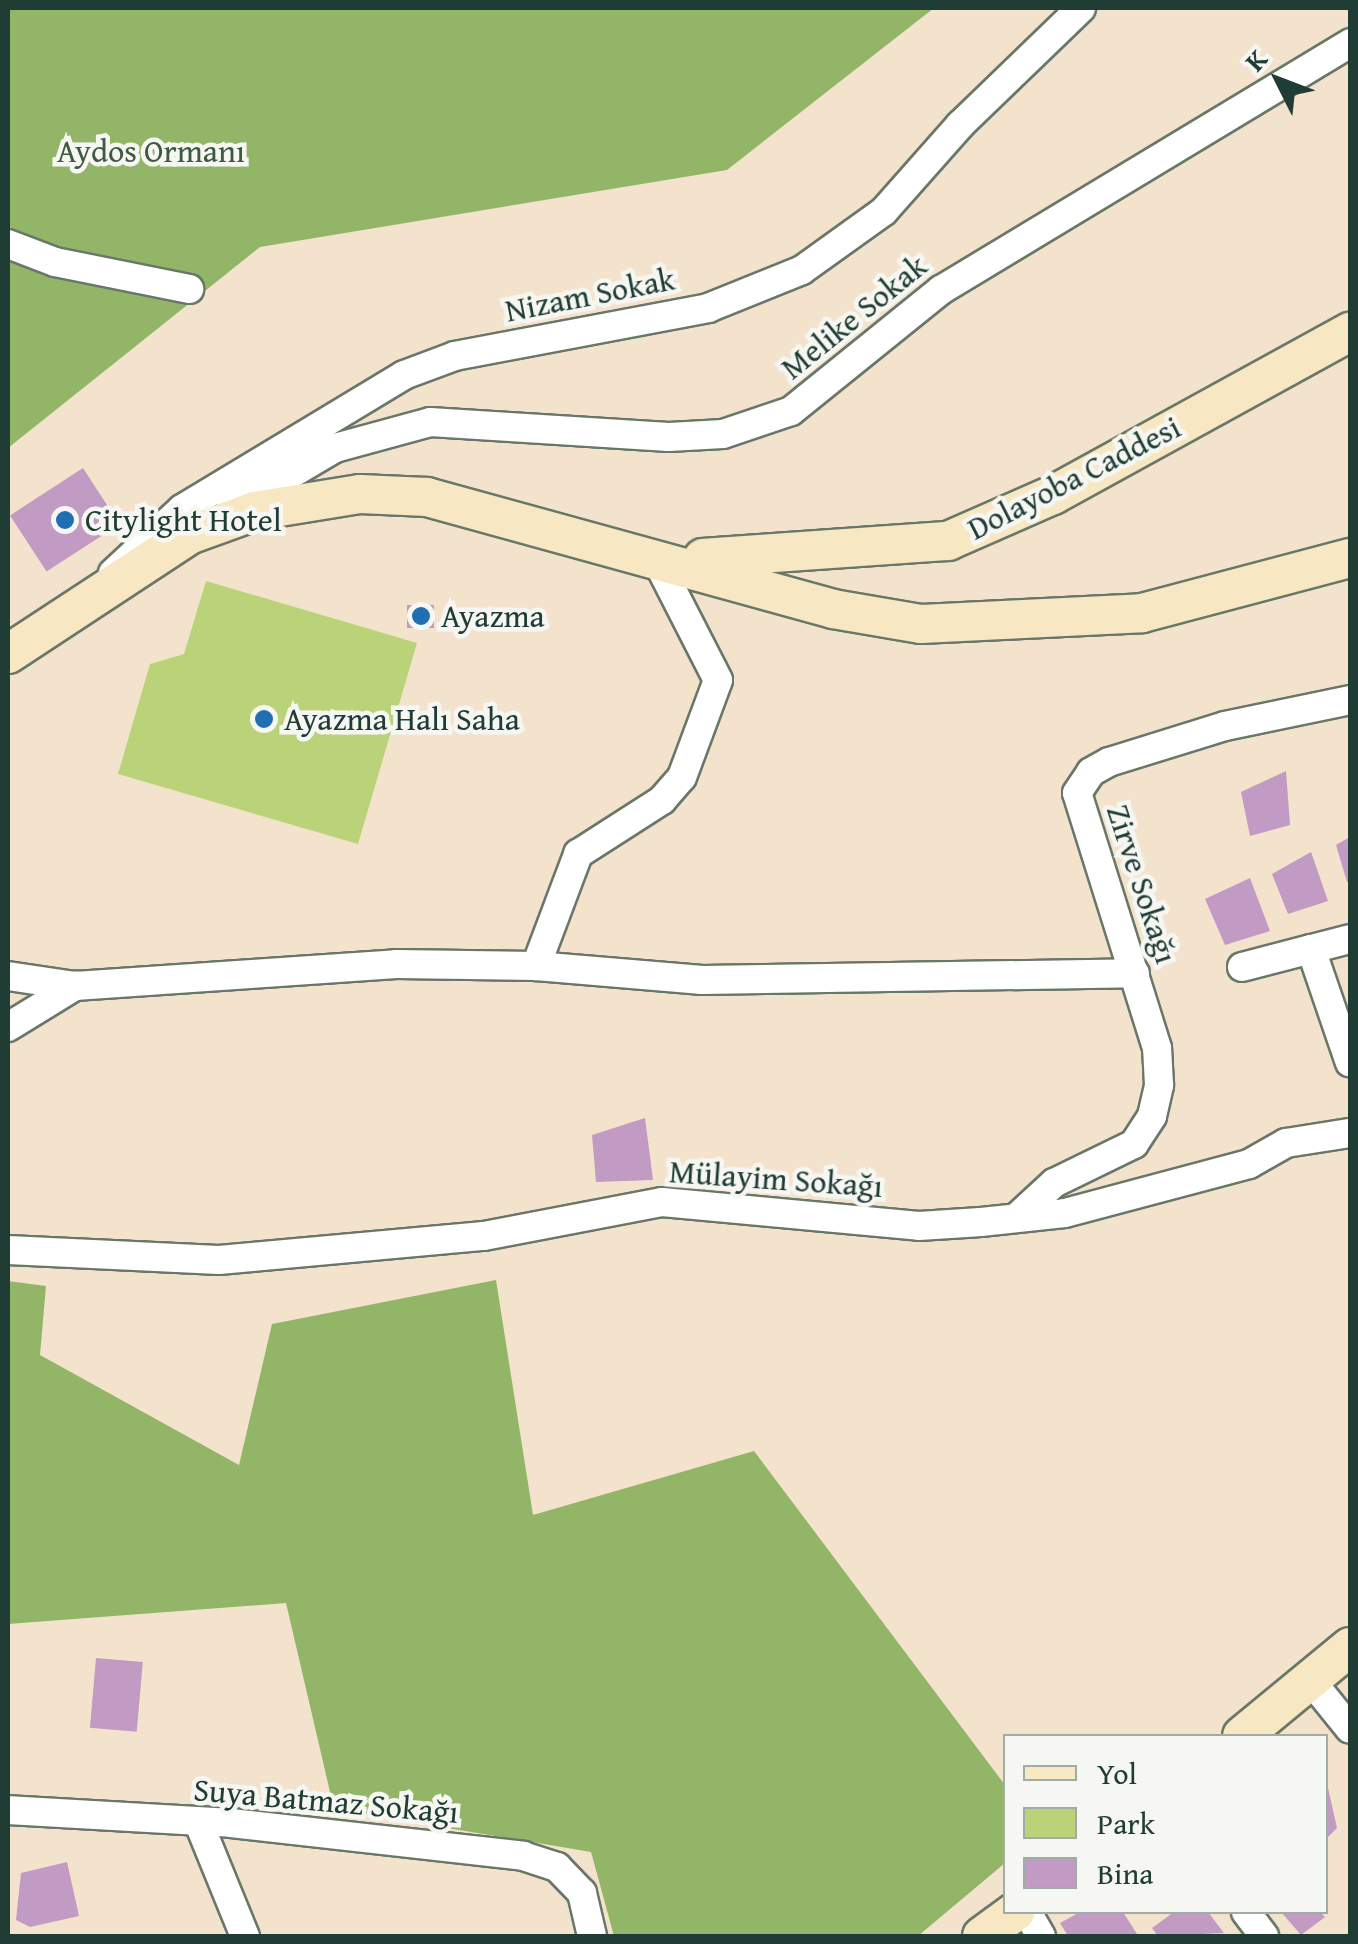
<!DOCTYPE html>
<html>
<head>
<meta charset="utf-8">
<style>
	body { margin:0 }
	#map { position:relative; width:1358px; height:1944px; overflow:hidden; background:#f3e3cc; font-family:"Gentium Book Plus",serif }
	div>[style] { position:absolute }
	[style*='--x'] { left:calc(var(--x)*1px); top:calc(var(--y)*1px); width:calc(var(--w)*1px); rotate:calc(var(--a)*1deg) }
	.green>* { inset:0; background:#bad378 }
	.forest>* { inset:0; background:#93b568 }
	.building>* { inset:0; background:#c19bc3; transform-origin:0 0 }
	.roads { filter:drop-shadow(2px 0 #697769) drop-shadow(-2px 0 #697769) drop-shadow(0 2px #697769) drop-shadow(0 -2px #697769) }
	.street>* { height:28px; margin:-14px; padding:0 14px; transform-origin:14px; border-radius:14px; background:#fff }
	.secondary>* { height:38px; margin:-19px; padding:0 19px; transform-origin:19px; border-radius:19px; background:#f7e8c3 }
	.dots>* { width:28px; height:28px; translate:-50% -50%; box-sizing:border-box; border:5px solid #f6f6f2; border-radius:50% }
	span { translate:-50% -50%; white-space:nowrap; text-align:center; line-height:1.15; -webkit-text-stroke:9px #f6f6f2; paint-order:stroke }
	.park-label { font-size:32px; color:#3e5b42 }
	.street-label { font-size:32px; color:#1f3d34 }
	.poi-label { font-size:32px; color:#1f3d34 }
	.left { translate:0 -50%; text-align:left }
	.frame { position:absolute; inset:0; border:10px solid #1f3d34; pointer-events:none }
	.legend { position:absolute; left:1003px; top:1734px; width:325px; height:180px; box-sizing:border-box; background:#f6f6f2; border:2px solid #a0aca6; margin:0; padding:12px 18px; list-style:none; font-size:30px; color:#1f3d34 }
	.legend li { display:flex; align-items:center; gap:20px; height:50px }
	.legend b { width:50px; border:2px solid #a0aca6 }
	.north { position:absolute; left:1228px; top:30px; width:100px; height:100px; -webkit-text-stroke:8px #f6f6f2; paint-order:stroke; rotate:312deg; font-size:28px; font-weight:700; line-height:40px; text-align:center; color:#1f3d34 }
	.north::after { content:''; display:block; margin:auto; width:35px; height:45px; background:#1f3d34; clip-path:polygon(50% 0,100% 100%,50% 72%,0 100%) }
</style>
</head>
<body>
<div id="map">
	<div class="green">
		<i style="clip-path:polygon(206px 581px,417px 643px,358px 844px,118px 774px,150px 664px,184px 654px)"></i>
	</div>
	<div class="forest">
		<i style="clip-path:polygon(8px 8px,934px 8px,727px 170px,260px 247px,8px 448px)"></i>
		<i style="clip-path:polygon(496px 1280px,533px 1515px,754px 1451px,1005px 1785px,1005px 1863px,918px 1936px,614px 1936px,591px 1852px,334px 1809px,286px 1603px,8px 1624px,8px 1281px,46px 1286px,40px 1355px,239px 1465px,272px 1324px)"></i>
	</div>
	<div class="building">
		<i style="left:83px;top:468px;width:67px;height:87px;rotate:57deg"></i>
		<i style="left:407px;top:605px;width:27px;height:23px"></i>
		<i style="clip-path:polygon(1286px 771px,1290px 825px,1250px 836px,1241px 792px)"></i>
		<i style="clip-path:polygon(1350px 837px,1350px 881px,1347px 882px,1336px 845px)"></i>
		<i style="clip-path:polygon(1311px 852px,1328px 901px,1288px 914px,1272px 874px)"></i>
		<i style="clip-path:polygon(1250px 878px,1270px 931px,1225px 945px,1205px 899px)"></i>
		<i style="clip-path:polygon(645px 1118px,653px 1180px,596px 1182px,592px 1135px)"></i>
		<i style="left:96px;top:1658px;width:47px;height:70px;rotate:5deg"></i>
		<i style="clip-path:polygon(1326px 1779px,1337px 1828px,1326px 1839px)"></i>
		<i style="clip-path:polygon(67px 1862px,79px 1916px,30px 1927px,16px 1920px,21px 1873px)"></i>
		<i style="clip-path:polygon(1080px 1912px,1123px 1912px,1137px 1934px,1068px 1936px,1060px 1923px)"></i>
		<i style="clip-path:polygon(1174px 1912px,1208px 1912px,1224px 1933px,1158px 1936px,1152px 1928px)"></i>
		<i style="clip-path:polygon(1281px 1912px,1320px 1912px,1325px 1917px,1301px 1935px)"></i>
	</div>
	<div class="roads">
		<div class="street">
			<i style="--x:8;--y:244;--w:50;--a:21"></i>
			<i style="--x:55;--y:262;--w:137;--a:11.4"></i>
			<i style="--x:230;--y:510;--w:122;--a:-30.6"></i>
			<i style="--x:335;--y:448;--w:98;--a:-15.3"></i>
			<i style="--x:430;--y:422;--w:239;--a:3.6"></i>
			<i style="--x:669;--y:437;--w:54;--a:-3.2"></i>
			<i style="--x:723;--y:434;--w:72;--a:-18.7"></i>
			<i style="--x:791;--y:411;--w:193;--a:-38.9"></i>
			<i style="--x:941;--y:290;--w:478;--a:-31.1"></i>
			<i style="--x:113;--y:573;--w:94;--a:-42.8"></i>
			<i style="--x:182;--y:509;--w:259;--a:-31.1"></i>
			<i style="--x:404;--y:375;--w:54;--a:-20.4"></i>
			<i style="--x:455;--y:356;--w:258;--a:-10.7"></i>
			<i style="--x:708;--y:308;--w:101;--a:-22"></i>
			<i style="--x:802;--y:270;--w:101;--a:-35.7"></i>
			<i style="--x:884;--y:211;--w:115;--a:-48.5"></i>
			<i style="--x:960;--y:125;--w:168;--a:-44"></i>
			<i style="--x:1350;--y:939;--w:40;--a:165.6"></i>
			<i style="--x:1311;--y:949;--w:120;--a:71.1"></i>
			<i style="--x:536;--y:966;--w:120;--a:-69.4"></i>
			<i style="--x:578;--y:854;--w:100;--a:-32.7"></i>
			<i style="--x:662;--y:800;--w:30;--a:-49"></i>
			<i style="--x:682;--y:777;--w:103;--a:-69.6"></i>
			<i style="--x:718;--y:680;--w:136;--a:-117.1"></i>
			<i style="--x:1242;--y:967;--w:71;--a:-14.6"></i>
			<i style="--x:8;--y:976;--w:68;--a:8.5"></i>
			<i style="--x:75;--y:986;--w:322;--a:-3.9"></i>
			<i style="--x:396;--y:964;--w:140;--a:0.8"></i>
			<i style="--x:536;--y:966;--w:167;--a:4.8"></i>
			<i style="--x:702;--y:980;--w:433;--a:-0.9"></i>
			<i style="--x:8;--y:1027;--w:79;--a:-31.5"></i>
			<i style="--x:1016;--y:1218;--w:52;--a:-42.6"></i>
			<i style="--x:1054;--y:1183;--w:89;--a:-26"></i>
			<i style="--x:1134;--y:1144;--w:33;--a:-57"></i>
			<i style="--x:1152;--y:1116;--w:32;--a:-77"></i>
			<i style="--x:1159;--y:1085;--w:37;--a:-93"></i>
			<i style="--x:1157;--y:1048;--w:267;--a:-107.4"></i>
			<i style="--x:1077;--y:793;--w:25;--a:-56"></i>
			<i style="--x:1091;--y:772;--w:21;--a:-29"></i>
			<i style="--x:1109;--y:762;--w:121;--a:-17.2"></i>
			<i style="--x:1225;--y:726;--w:128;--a:-11.7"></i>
			<i style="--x:8;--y:1250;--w:211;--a:2.7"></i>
			<i style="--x:219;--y:1260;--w:266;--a:-5.2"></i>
			<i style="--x:484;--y:1236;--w:181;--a:-10.8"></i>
			<i style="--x:662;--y:1202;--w:258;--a:5.3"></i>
			<i style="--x:919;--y:1226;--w:62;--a:-3.7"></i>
			<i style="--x:981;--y:1222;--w:84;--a:-6.1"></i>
			<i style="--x:1065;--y:1213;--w:190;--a:-14.9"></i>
			<i style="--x:1249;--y:1164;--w:43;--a:-29.6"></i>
			<i style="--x:1286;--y:1143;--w:65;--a:-8.9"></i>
			<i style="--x:1312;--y:1682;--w:60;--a:51"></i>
			<i style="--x:8;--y:1810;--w:223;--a:3.3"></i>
			<i style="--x:231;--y:1823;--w:294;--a:6.4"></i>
			<i style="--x:523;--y:1856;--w:36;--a:18"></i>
			<i style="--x:557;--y:1867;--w:36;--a:46"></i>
			<i style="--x:582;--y:1893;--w:44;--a:76.9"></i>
			<i style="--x:200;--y:1826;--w:119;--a:67.8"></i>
			<i style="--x:1027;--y:1912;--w:28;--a:60"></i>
			<i style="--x:1246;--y:1912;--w:30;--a:53"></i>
		</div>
		<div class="secondary">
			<i style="--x:703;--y:558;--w:246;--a:-4"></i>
			<i style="--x:948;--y:541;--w:115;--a:-23.7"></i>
			<i style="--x:1053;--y:495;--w:339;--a:-28.8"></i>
			<i style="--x:8;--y:654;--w:217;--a:-33.3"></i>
			<i style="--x:189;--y:535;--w:70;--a:-20"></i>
			<i style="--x:255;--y:511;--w:106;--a:-9.2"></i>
			<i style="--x:360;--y:494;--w:67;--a:2.6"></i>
			<i style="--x:427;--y:497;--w:421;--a:15.4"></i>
			<i style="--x:833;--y:609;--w:89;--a:9.7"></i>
			<i style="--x:921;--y:624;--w:221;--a:-2.8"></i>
			<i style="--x:1142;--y:613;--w:215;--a:-14.8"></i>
			<i style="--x:1242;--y:1736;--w:140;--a:-39.5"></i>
			<i style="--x:982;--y:1936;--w:41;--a:-36"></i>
		</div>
	</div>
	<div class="dots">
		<i style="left:65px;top:520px;background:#1f6fb2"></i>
		<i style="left:421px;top:616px;background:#1f6fb2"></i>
		<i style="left:264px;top:719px;background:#1f6fb2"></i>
	</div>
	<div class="park-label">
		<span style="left:151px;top:151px">Aydos Ormanı</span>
	</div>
	<div class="street-label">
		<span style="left:590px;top:295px;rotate:-11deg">Nizam Sokak</span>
		<span style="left:854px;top:317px;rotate:-39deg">Melike Sokak</span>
		<span style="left:1074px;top:478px;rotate:-27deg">Dolayoba Caddesi</span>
		<span style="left:1142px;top:884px;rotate:72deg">Zirve Sokağı</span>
		<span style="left:776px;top:1179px;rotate:4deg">Mülayim Sokağı</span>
		<span style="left:326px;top:1801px;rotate:5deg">Suya Batmaz Sokağı</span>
	</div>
	<div class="poi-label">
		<span class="left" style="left:85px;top:520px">Citylight Hotel</span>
		<span class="left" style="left:441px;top:616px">Ayazma</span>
		<span class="left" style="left:284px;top:719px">Ayazma Halı Saha</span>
	</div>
	<div class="frame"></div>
	<ul class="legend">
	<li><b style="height:12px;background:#f7e8c3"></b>Yol</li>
	<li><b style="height:28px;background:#bad378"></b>Park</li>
	<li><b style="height:28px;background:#c19bc3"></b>Bina</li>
	</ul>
	<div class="north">K</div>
</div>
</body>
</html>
